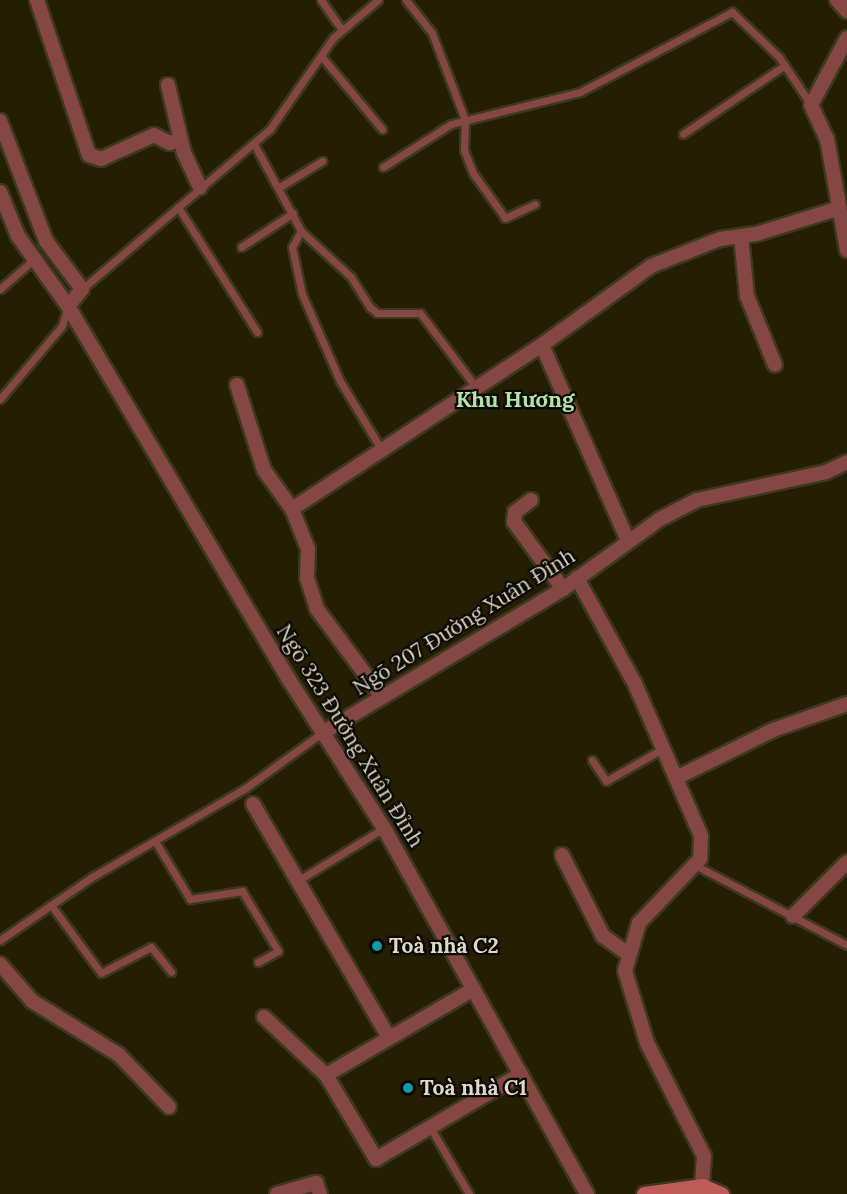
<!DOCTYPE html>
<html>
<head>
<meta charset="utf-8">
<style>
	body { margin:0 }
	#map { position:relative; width:847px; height:1194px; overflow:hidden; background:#241e03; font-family:Lora,serif }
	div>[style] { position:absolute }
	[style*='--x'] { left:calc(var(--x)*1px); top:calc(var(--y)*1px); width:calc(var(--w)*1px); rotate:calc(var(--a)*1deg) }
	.roads { filter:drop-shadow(2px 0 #3e381f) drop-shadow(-2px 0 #3e381f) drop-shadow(0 2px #3e381f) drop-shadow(0 -2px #3e381f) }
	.lane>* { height:7px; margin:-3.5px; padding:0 3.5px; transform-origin:3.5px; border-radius:3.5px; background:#844744 }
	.street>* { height:14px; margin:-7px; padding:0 7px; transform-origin:7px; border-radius:7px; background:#844744 }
	.secondary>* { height:15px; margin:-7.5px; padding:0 7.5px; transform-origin:7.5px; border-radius:7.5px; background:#bd5c58 }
	.dots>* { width:16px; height:16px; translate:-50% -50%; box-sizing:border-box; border:3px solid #0b0801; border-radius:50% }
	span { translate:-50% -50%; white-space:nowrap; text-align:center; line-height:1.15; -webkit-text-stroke:4.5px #0b0801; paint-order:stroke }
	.street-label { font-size:21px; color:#dedaca }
	.poi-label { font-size:21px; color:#dedaca; font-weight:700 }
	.left { translate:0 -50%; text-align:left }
	.neighbourhood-label { font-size:22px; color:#b2e6a7; font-weight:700 }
</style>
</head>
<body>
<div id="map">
	<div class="roads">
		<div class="lane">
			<i style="--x:321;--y:0;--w:37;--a:55"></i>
			<i style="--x:406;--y:0;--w:42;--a:51.8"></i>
			<i style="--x:432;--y:33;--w:93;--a:69.2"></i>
			<i style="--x:465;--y:120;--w:30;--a:92"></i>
			<i style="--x:464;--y:150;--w:25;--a:69"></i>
			<i style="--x:473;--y:173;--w:55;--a:54.6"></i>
			<i style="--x:505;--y:218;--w:33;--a:-25"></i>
			<i style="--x:322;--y:57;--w:94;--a:50.2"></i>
			<i style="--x:683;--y:134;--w:123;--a:-34.1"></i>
			<i style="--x:254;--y:144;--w:99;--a:61.6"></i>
			<i style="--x:301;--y:231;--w:68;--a:42.6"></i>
			<i style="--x:351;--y:277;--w:36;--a:58"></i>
			<i style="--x:370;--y:307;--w:9;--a:41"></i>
			<i style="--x:377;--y:313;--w:43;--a:0"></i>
			<i style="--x:420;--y:313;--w:91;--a:53"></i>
			<i style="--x:383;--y:167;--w:80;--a:-32.3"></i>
			<i style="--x:451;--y:124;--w:133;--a:-13.9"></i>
			<i style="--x:580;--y:92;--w:172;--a:-27.8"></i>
			<i style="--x:732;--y:12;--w:65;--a:43.8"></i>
			<i style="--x:779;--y:57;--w:58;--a:56.3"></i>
			<i style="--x:278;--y:188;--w:52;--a:-31.5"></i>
			<i style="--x:178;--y:207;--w:148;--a:57.7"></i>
			<i style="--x:301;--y:231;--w:18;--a:119"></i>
			<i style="--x:292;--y:247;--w:48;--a:78"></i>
			<i style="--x:302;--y:294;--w:95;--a:66.4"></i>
			<i style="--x:340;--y:381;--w:79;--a:58.9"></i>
			<i style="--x:241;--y:247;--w:62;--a:-33.2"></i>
			<i style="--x:0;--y:289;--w:44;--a:-41.3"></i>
			<i style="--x:82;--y:289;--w:247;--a:-40.4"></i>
			<i style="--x:270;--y:129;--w:111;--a:-55.3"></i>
			<i style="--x:333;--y:38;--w:59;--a:-40.2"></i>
			<i style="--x:0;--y:399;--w:96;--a:-49.7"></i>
			<i style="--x:62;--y:326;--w:18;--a:-74"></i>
			<i style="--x:592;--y:760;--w:25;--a:56"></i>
			<i style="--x:606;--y:781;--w:67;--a:-29.6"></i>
			<i style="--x:155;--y:841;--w:68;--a:58.9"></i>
			<i style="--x:190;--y:899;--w:53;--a:-8.7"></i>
			<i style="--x:242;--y:891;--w:70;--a:59"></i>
			<i style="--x:278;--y:951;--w:23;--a:151"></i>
			<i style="--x:695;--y:865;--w:172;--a:27.8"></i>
			<i style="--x:299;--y:880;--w:100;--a:-31.5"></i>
			<i style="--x:51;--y:905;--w:84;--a:53.7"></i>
			<i style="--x:101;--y:973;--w:56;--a:-27.5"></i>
			<i style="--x:151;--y:947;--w:32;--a:51"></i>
			<i style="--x:0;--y:940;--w:112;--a:-34.4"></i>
			<i style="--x:92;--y:877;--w:176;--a:-30.1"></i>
			<i style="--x:244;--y:789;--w:97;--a:-35.8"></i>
			<i style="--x:430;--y:1127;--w:78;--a:59.8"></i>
		</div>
		<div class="street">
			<i style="--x:37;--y:0;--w:163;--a:71.5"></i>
			<i style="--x:89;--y:155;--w:13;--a:18"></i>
			<i style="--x:101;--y:159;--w:58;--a:-24.4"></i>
			<i style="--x:154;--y:135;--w:18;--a:27"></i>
			<i style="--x:170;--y:143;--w:11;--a:-22"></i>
			<i style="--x:837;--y:0;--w:15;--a:48"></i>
			<i style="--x:847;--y:38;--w:76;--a:118.2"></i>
			<i style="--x:811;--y:105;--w:38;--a:65"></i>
			<i style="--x:827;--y:139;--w:113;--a:79.8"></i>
			<i style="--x:168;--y:85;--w:70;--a:76.8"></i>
			<i style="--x:184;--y:153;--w:38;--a:65"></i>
			<i style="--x:0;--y:121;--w:129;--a:69"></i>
			<i style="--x:46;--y:241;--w:60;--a:53.1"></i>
			<i style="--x:82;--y:289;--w:22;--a:129"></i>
			<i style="--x:68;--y:306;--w:432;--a:59.4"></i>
			<i style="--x:288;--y:678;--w:178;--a:57.4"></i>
			<i style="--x:384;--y:828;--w:419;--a:61"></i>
			<i style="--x:0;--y:192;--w:48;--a:67.8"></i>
			<i style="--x:18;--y:236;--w:86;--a:54.5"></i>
			<i style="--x:741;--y:236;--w:60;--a:84.3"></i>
			<i style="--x:747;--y:296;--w:74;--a:67.9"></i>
			<i style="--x:542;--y:345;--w:214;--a:66.3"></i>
			<i style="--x:237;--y:385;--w:89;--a:72.4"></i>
			<i style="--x:264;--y:470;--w:48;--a:54.3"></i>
			<i style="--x:292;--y:509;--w:43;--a:68.2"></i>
			<i style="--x:308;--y:549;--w:29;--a:92"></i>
			<i style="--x:307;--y:578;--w:33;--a:72"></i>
			<i style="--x:317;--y:609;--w:109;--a:53.5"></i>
			<i style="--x:531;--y:500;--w:20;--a:143"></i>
			<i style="--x:515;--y:512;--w:10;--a:96"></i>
			<i style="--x:514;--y:522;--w:83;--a:53.8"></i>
			<i style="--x:292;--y:509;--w:299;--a:-33.3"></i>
			<i style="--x:542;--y:345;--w:135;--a:-35.9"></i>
			<i style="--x:651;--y:266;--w:74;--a:-21.4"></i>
			<i style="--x:720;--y:239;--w:36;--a:-8"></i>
			<i style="--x:756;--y:234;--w:85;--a:-17.2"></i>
			<i style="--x:577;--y:578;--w:121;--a:61.3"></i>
			<i style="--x:635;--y:684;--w:166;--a:66.5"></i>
			<i style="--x:701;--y:836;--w:23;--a:92"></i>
			<i style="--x:700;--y:859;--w:88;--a:133.6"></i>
			<i style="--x:639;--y:923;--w:50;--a:106.3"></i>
			<i style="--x:625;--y:971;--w:75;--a:73"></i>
			<i style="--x:647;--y:1043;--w:127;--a:63.2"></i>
			<i style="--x:704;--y:1156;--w:30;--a:94"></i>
			<i style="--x:324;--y:732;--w:279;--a:-30.9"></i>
			<i style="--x:563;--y:589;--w:120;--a:-35.8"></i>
			<i style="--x:660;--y:519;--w:42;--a:-27.2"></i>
			<i style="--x:697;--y:500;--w:132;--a:-12.2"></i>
			<i style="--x:826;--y:472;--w:23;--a:-25"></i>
			<i style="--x:678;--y:777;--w:106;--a:-26.3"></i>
			<i style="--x:773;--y:730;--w:78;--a:-19.4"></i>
			<i style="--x:253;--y:804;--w:271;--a:59.8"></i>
			<i style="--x:562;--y:855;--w:91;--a:63.2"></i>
			<i style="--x:603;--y:936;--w:29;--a:36"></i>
			<i style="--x:793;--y:916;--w:76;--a:-45"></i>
			<i style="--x:0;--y:964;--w:49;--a:49.1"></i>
			<i style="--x:32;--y:1001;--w:102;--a:31.8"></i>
			<i style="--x:119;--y:1055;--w:72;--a:46.1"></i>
			<i style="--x:264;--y:1017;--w:85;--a:43.1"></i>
			<i style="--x:326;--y:1075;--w:98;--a:59.2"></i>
			<i style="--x:376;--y:1159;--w:168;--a:-30.4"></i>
			<i style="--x:326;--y:1075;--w:171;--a:-30.2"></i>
			<i style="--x:277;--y:1194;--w:41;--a:-15.8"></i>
			<i style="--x:316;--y:1183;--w:12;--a:70"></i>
		</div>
		<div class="secondary">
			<i style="--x:644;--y:1194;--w:59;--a:-7.9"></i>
			<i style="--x:702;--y:1186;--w:21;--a:23"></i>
		</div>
	</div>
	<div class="dots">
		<i style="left:377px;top:946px;background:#0f9aa8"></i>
		<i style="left:408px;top:1088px;background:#0f9aa8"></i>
	</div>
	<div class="street-label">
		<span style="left:464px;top:622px;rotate:-32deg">Ngõ 207 Đường Xuân Đỉnh</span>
		<span style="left:350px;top:736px;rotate:58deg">Ngõ 323 Đường Xuân Đỉnh</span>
	</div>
	<div class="poi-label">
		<span class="left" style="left:389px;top:946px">Toà nhà C2</span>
		<span class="left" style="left:420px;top:1088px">Toà nhà C1</span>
	</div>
	<div class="neighbourhood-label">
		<span style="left:515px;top:400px">Khu Hương</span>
	</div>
</div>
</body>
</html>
